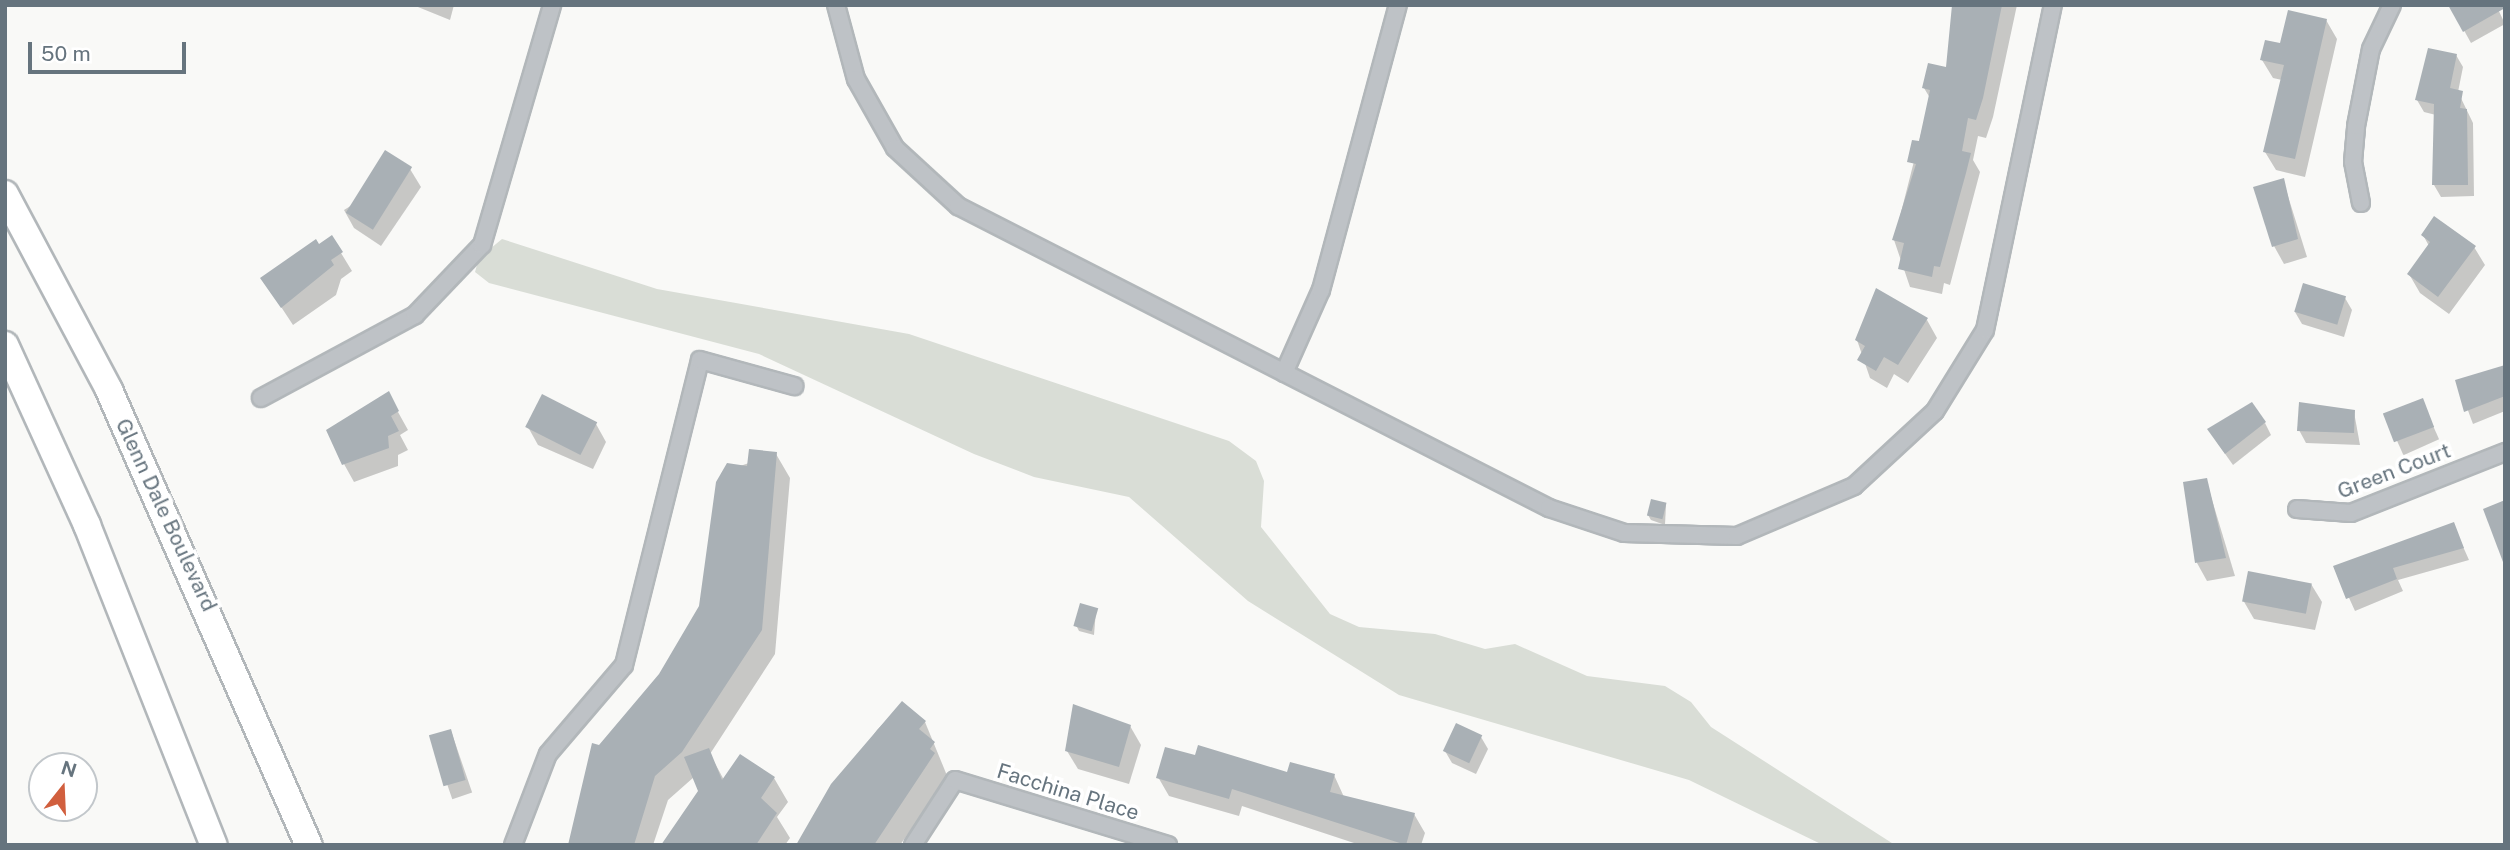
<!DOCTYPE html>
<html>
<head>
<meta charset="utf-8">
<style>
	body { margin:0 }
	#map { position:relative; width:2510px; height:850px; overflow:hidden; background:#f9f9f7; font-family:"Public Sans",sans-serif }
	div>[style] { position:absolute }
	[style*='--x'] { left:calc(var(--x)*1px); top:calc(var(--y)*1px); width:calc(var(--w)*1px); rotate:calc(var(--a)*1deg) }
	.green>* { inset:0; background:#d9ddd6 }
	.shadow>* { inset:0; background:#0003; transform-origin:0 0 }
	.building>* { inset:0; background:#a9b0b5; transform-origin:0 0 }
	.roads { filter:drop-shadow(2px 0 #b2b7ba) drop-shadow(-2px 0 #b2b7ba) drop-shadow(0 2px #b2b7ba) drop-shadow(0 -2px #b2b7ba) }
	.minor>* { height:16px; margin:-8px; padding:0 8px; transform-origin:8px; border-radius:8px; background:#bec2c6 }
	.primary>* { height:26px; margin:-13px; padding:0 13px; transform-origin:13px; border-radius:13px; background:#fff }
	span { translate:-50% -50%; white-space:nowrap; text-align:center; line-height:1.15; -webkit-text-stroke:7px #fff; paint-order:stroke }
	.street-label { font-size:21px; color:#66747e }
	.frame { position:absolute; inset:0; border:7px solid #66747e; pointer-events:none }
	.north { position:absolute; left:28px; top:752px; width:70px; height:70px; box-sizing:border-box; background:#fff; border:2px solid #c2c7cb; border-radius:50%; rotate:18deg; font-size:19px; font-weight:700; line-height:28px; text-align:center; color:#66747e }
	.north::after { content:''; display:block; margin:auto; width:24px; height:32px; background:#d15f3e; clip-path:polygon(50% 0,100% 100%,50% 72%,0 100%) }
	.scale { position:absolute; left:28px; top:42px; width:158px; height:32px; box-sizing:border-box; border:4px solid #66747e; border-top:0; padding-left:9px; font-size:21px; line-height:24px; white-space:nowrap; color:#66747e; -webkit-text-stroke:5px #fff; paint-order:stroke }
</style>
</head>
<body>
<div id="map">
	<div class="green">
		<i style="clip-path:polygon(502px 239px,657px 289px,909px 334px,1229px 441px,1256px 461px,1264px 481px,1261px 527px,1330px 614px,1359px 627px,1435px 634px,1485px 649px,1515px 644px,1587px 676px,1665px 686px,1691px 702px,1711px 727px,1895px 845px,1823px 845px,1689px 780px,1399px 695px,1248px 601px,1129px 497px,1034px 477px,974px 454px,759px 354px,489px 283px,475px 272px,479px 258px)"></i>
	</div>
	<div class="shadow">
		<i style="clip-path:polygon(413px 5px,454px 5px,450px 20px)"></i>
		<i style="clip-path:polygon(1957px 5px,2017px 5px,1993px 117px,1986px 138px,1978px 136px,1973px 160px,1980px 172px,1950px 285px,1944px 283px,1942px 294px,1910px 287px,1894px 240px,1930px 98px,1924px 88px,1947px 69px)"></i>
		<i style="clip-path:polygon(2450px 5px,2496px 5px,2505px 24px,2471px 43px)"></i>
		<i style="clip-path:polygon(2326px 20px,2337px 39px,2305px 177px,2276px 170px,2265px 152px,2282px 80px,2273px 78px,2262px 60px)"></i>
		<i style="clip-path:polygon(2456px 55px,2463px 67px,2458px 92px,2473px 123px,2474px 196px,2441px 197px,2434px 185px,2436px 115px,2424px 112px,2417px 100px)"></i>
		<i style="clip-path:polygon(410px 169px,421px 187px,381px 246px,354px 228px,344px 210px)"></i>
		<i style="clip-path:polygon(2283px 180px,2307px 257px,2284px 264px,2274px 246px)"></i>
		<i style="clip-path:polygon(2423px 235px,2474px 247px,2485px 265px,2449px 314px,2420px 293px,2409px 274px,2429px 246px)"></i>
		<i style="clip-path:polygon(319px 246px,341px 253px,352px 271px,341px 279px,336px 295px,293px 325px,262px 278px)"></i>
		<i style="clip-path:polygon(2345px 298px,2352px 310px,2344px 337px,2302px 324px,2295px 312px)"></i>
		<i style="clip-path:polygon(1927px 320px,1937px 338px,1908px 383px,1894px 374px,1887px 388px,1870px 378px,1857px 340px)"></i>
		<i style="clip-path:polygon(2505px 370px,2505px 411px,2473px 424px,2457px 381px)"></i>
		<i style="clip-path:polygon(388px 394px,408px 430px,400px 435px,408px 450px,398px 455px,398px 466px,354px 482px,344px 464px)"></i>
		<i style="left:2422px;top:401px;width:42px;height:39px;rotate:66deg"></i>
		<i style="clip-path:polygon(2354px 412px,2360px 445px,2306px 443px,2299px 430px)"></i>
		<i style="clip-path:polygon(2265px 423px,2271px 435px,2233px 465px,2216px 441px)"></i>
		<i style="clip-path:polygon(596px 424px,606px 442px,593px 469px,538px 445px,528px 427px)"></i>
		<i style="clip-path:polygon(776px 454px,790px 478px,775px 654px,710px 754px,724px 780px,774px 778px,788px 802px,777px 817px,790px 838px,785px 845px,663px 845px,700px 791px,694px 777px,668px 800px,653px 845px,578px 845px,599px 747px,660px 675px,701px 607px,722px 472px)"></i>
		<i style="clip-path:polygon(2206px 480px,2235px 576px,2207px 581px,2197px 563px)"></i>
		<i style="clip-path:polygon(1666px 505px,1665px 525px,1651px 520px,1648px 515px)"></i>
		<i style="clip-path:polygon(2453px 524px,2469px 560px,2398px 580px,2403px 591px,2355px 611px,2335px 567px)"></i>
		<i style="clip-path:polygon(2311px 584px,2322px 602px,2315px 630px,2254px 619px,2243px 600px)"></i>
		<i style="clip-path:polygon(1096px 610px,1094px 635px,1079px 631px,1076px 625px)"></i>
		<i style="clip-path:polygon(902px 704px,925px 722px,948px 778px,900px 845px,799px 845px,877px 730px)"></i>
		<i style="clip-path:polygon(1130px 726px,1141px 745px,1129px 784px,1078px 769px,1067px 751px)"></i>
		<i style="left:451px;top:731px;width:65px;height:21px;rotate:71deg"></i>
		<i style="clip-path:polygon(1481px 737px,1488px 749px,1476px 774px,1452px 763px,1445px 751px)"></i>
		<i style="clip-path:polygon(1334px 775px,1344px 797px,1414px 814px,1425px 833px,1421px 845px,1360px 845px,1242px 806px,1239px 816px,1169px 796px,1158px 777px)"></i>
	</div>
	<div class="building">
		<i style="clip-path:polygon(1952px 5px,2002px 5px,1983px 98px,1976px 120px,1968px 118px,1962px 151px,1971px 153px,1966px 173px,1940px 267px,1934px 266px,1932px 277px,1898px 269px,1904px 243px,1892px 240px,1916px 164px,1907px 162px,1912px 140px,1919px 141px,1930px 90px,1922px 88px,1928px 63px,1946px 67px)"></i>
		<i style="clip-path:polygon(2448px 5px,2505px 5px,2505px 8px,2463px 32px)"></i>
		<i style="clip-path:polygon(2288px 10px,2327px 19px,2295px 159px,2263px 152px,2284px 65px,2260px 60px,2265px 40px,2280px 43px)"></i>
		<i style="clip-path:polygon(2428px 48px,2457px 54px,2450px 88px,2463px 91px,2460px 108px,2467px 109px,2468px 185px,2432px 185px,2434px 104px,2415px 100px)"></i>
		<i style="left:385px;top:150px;width:32px;height:74px;rotate:32deg"></i>
		<i style="clip-path:polygon(2284px 178px,2298px 239px,2272px 247px,2253px 187px)"></i>
		<i style="clip-path:polygon(2434px 216px,2476px 246px,2438px 297px,2407px 274px,2430px 242px,2421px 235px)"></i>
		<i style="clip-path:polygon(332px 235px,343px 252px,331px 260px,334px 265px,281px 308px,260px 278px,316px 239px,319px 244px)"></i>
		<i style="left:2303px;top:283px;width:45px;height:30px;rotate:17deg"></i>
		<i style="clip-path:polygon(1876px 288px,1928px 318px,1898px 365px,1884px 357px,1876px 371px,1857px 360px,1865px 346px,1855px 340px)"></i>
		<i style="clip-path:polygon(2505px 365px,2505px 396px,2464px 412px,2455px 380px)"></i>
		<i style="clip-path:polygon(389px 391px,399px 411px,391px 416px,399px 431px,388px 436px,389px 448px,342px 465px,326px 430px)"></i>
		<i style="left:542px;top:394px;width:62px;height:37px;rotate:27deg"></i>
		<i style="left:2423px;top:398px;width:31px;height:43px;rotate:69deg"></i>
		<i style="clip-path:polygon(2252px 402px,2266px 422px,2225px 454px,2207px 429px)"></i>
		<i style="clip-path:polygon(2299px 402px,2355px 410px,2354px 433px,2297px 431px)"></i>
		<i style="clip-path:polygon(749px 449px,777px 452px,762px 630px,682px 752px,655px 776px,634px 845px,568px 845px,592px 743px,599px 745px,659px 674px,699px 606px,716px 482px,727px 463px,747px 466px)"></i>
		<i style="clip-path:polygon(2207px 478px,2226px 558px,2195px 563px,2183px 482px)"></i>
		<i style="left:1651px;top:499px;width:16px;height:17px;rotate:14deg"></i>
		<i style="clip-path:polygon(2505px 500px,2505px 562px,2503px 562px,2483px 509px)"></i>
		<i style="clip-path:polygon(2454px 522px,2464px 548px,2393px 568px,2397px 579px,2346px 599px,2333px 566px)"></i>
		<i style="left:2248px;top:571px;width:65px;height:31px;rotate:11deg"></i>
		<i style="left:1080px;top:603px;width:19px;height:24px;rotate:16deg"></i>
		<i style="clip-path:polygon(902px 701px,926px 721px,919px 729px,935px 742px,930px 749px,935px 753px,874px 845px,796px 845px,831px 784px)"></i>
		<i style="clip-path:polygon(1073px 704px,1131px 725px,1119px 767px,1065px 751px)"></i>
		<i style="left:1456px;top:723px;width:29px;height:31px;rotate:25deg"></i>
		<i style="left:451px;top:729px;width:53px;height:23px;rotate:74deg"></i>
		<i style="clip-path:polygon(1198px 745px,1287px 772px,1290px 762px,1335px 774px,1330px 792px,1415px 813px,1406px 845px,1232px 789px,1229px 799px,1156px 778px,1165px 747px,1195px 755px)"></i>
		<i style="clip-path:polygon(709px 748px,722px 780px,740px 754px,775px 777px,761px 798px,777px 813px,756px 845px,661px 845px,698px 791px,684px 757px)"></i>
	</div>
	<div class="roads">
		<div class="minor">
			<i style="--x:836;--y:5;--w:77;--a:74.9"></i>
			<i style="--x:856;--y:79;--w:79;--a:60.5"></i>
			<i style="--x:895;--y:148;--w:86;--a:42.6"></i>
			<i style="--x:958;--y:206;--w:664;--a:27.07"></i>
			<i style="--x:1549;--y:508;--w:79;--a:18.4"></i>
			<i style="--x:1624;--y:533;--w:113;--a:1.5"></i>
			<i style="--x:1737;--y:536;--w:127;--a:-23.1"></i>
			<i style="--x:1854;--y:486;--w:110;--a:-42.8"></i>
			<i style="--x:1935;--y:411;--w:95;--a:-58.3"></i>
			<i style="--x:1985;--y:330;--w:332;--a:-78.2"></i>
			<i style="--x:2361;--y:203;--w:42;--a:-101"></i>
			<i style="--x:2353;--y:162;--w:36;--a:-85"></i>
			<i style="--x:2356;--y:126;--w:78;--a:-79"></i>
			<i style="--x:2371;--y:49;--w:49;--a:-64.5"></i>
			<i style="--x:1284;--y:373;--w:91;--a:-66"></i>
			<i style="--x:1321;--y:290;--w:295;--a:-74.9"></i>
			<i style="--x:261;--y:398;--w:175;--a:-28.3"></i>
			<i style="--x:415;--y:315;--w:97;--a:-46.3"></i>
			<i style="--x:482;--y:245;--w:250;--a:-73.7"></i>
			<i style="--x:2297;--y:509;--w:54;--a:4.2"></i>
			<i style="--x:2351;--y:513;--w:166;--a:-21.6"></i>
			<i style="--x:513;--y:845;--w:97;--a:-69"></i>
			<i style="--x:548;--y:754;--w:117;--a:-49.5"></i>
			<i style="--x:624;--y:665;--w:314;--a:-76"></i>
			<i style="--x:700;--y:360;--w:98;--a:15.5"></i>
			<i style="--x:913;--y:845;--w:77;--a:-57.1"></i>
			<i style="--x:955;--y:780;--w:223;--a:17"></i>
		</div>
		<div class="primary">
			<i style="--x:5;--y:194;--w:222;--a:62"></i>
			<i style="--x:109;--y:390;--w:497;--a:66.3"></i>
			<i style="--x:5;--y:345;--w:198;--a:65.5"></i>
			<i style="--x:87;--y:525;--w:344;--a:68.4"></i>
		</div>
	</div>
	<div class="street-label">
		<span style="left:2394px;top:471px;rotate:-21deg">Green Court</span>
		<span style="left:166px;top:515px;rotate:65deg">Glenn Dale Boulevard</span>
		<span style="left:1068px;top:792px;rotate:17deg">Facchina Place</span>
	</div>
	<div class="frame"></div>
	<div class="north">N</div>
	<div class="scale">50 m</div>
</div>
</body>
</html>
